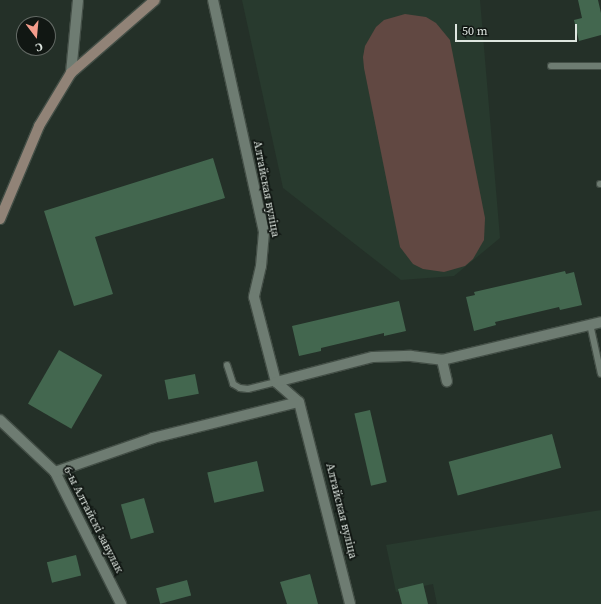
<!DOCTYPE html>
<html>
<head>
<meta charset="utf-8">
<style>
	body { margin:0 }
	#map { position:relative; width:601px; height:604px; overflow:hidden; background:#243028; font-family:"Source Serif 4",serif }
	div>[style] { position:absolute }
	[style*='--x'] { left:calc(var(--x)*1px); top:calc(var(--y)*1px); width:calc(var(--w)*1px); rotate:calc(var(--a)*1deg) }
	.built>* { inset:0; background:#283a2e }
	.green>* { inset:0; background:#614842 }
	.building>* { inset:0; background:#43674f; transform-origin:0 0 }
	.roads { filter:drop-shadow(1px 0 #434e46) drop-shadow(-1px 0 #434e46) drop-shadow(0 1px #434e46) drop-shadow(0 -1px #434e46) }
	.lane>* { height:6px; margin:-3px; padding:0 3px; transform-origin:3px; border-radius:3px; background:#6e7c72 }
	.street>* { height:10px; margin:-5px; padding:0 5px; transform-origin:5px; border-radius:5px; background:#6e7c72 }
	.secondary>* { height:10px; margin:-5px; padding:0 5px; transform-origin:5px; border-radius:5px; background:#918377 }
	span { translate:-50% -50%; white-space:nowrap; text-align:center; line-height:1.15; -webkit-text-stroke:3.5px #111713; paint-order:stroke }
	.street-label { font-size:12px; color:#dee6e0 }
	.north { position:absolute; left:16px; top:16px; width:40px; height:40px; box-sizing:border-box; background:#111713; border:1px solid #636a65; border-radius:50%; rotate:164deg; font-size:11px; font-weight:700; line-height:16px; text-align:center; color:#dee6e0 }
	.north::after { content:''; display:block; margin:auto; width:14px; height:18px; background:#f49d8c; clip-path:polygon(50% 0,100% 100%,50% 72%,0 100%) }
	.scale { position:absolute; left:455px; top:24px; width:122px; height:18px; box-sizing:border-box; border:2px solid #dee6e0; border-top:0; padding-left:5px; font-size:12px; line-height:14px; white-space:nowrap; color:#dee6e0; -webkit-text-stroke:3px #111713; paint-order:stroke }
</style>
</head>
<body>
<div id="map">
	<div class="built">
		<i style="clip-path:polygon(242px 0,480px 0,500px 238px,454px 276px,401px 280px,283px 188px)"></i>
		<i style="clip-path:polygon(601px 510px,601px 604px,437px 604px,433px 584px,396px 592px,386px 545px)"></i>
	</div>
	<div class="green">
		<i style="clip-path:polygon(405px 14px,426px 17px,436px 23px,450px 40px,485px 218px,484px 240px,473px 259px,465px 266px,444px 272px,423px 269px,413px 264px,400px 247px,364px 68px,363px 57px,365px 46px,376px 27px,384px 20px)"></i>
	</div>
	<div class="building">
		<i style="clip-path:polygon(578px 0,598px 0,601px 13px,601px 35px,579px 41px,574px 20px,582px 18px)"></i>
		<i style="clip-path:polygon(213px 158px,225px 198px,95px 237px,113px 294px,74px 306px,44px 211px)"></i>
		<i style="clip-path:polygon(565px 271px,566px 274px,574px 272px,582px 305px,560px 310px,559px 307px,495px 322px,496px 325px,474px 331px,466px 297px,475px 295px,474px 292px)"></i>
		<i style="clip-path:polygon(399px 301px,406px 331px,384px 336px,384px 333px,321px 348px,321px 351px,299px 356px,292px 326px)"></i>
		<i style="left:59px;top:350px;width:50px;height:62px;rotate:30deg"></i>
		<i style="left:195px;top:374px;width:20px;height:31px;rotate:79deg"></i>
		<i style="left:370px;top:410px;width:74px;height:16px;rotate:77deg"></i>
		<i style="left:552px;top:434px;width:35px;height:107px;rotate:75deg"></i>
		<i style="left:257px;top:461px;width:31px;height:51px;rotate:77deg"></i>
		<i style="left:144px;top:498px;width:36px;height:24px;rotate:74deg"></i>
		<i style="left:76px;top:555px;width:21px;height:30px;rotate:76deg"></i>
		<i style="clip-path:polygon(310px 574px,318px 604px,287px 604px,280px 582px)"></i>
		<i style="left:187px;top:580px;width:16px;height:32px;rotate:75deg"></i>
		<i style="clip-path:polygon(423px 583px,428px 604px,402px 604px,398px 589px)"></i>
	</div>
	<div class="roads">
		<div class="lane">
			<i style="--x:551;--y:66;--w:50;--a:0"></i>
			<i style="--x:600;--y:184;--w:1;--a:0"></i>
			<i style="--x:590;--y:324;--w:51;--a:77.6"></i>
			<i style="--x:227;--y:365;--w:20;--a:72"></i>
			<i style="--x:233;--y:384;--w:8;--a:30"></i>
			<i style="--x:240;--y:388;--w:8;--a:7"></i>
			<i style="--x:248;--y:389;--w:29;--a:-14"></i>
		</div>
		<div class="street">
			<i style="--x:213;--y:0;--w:238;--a:77.6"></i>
			<i style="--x:264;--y:232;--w:34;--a:95"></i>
			<i style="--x:261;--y:266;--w:32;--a:103"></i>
			<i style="--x:254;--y:297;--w:88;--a:75.5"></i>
			<i style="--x:276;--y:382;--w:30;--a:41"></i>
			<i style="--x:299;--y:402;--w:208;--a:75.8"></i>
			<i style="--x:71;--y:73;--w:73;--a:-84.5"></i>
			<i style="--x:442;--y:360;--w:22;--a:77"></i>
			<i style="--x:276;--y:382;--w:100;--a:-14.5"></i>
			<i style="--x:373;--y:357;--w:38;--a:-2"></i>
			<i style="--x:411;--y:356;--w:31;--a:7"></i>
			<i style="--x:442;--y:360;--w:163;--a:-13.4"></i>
			<i style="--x:0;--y:420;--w:76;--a:43.4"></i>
			<i style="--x:55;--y:472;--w:148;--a:63.4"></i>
			<i style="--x:55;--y:472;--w:104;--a:-19.1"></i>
			<i style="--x:153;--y:438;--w:150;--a:-13.9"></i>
		</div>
		<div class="secondary">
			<i style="--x:0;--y:219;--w:101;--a:-67.2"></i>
			<i style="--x:39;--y:126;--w:62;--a:-58.9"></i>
			<i style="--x:71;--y:73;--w:111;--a:-41"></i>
		</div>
	</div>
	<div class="street-label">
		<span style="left:266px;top:189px;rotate:79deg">Алтайская вуліца</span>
		<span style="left:341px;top:511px;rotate:76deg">Алтайская вуліца</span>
		<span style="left:93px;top:520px;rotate:63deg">6-ы Алтайскі завулак</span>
	</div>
	<div class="north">С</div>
	<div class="scale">50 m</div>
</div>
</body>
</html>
